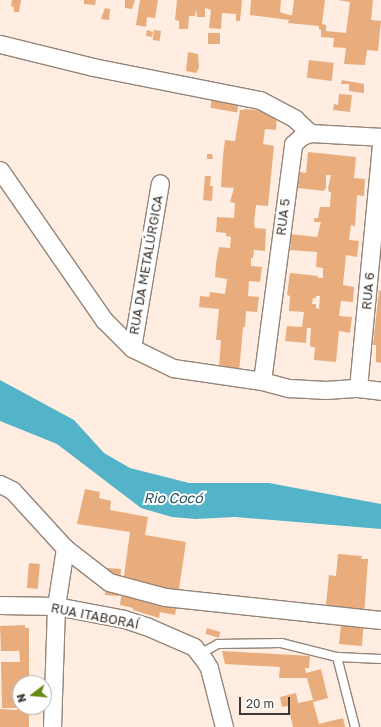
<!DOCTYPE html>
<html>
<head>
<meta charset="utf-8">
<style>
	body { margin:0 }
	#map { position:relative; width:381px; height:727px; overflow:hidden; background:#feede0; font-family:"Golos Text",sans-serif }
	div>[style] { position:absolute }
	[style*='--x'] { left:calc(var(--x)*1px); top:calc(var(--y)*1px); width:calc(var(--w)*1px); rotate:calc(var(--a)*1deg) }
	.water>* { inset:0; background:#53b3c8 }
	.building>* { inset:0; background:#e9ad7d; transform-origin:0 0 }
	.roads { filter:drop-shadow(1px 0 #94857a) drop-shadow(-1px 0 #94857a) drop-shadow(0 1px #94857a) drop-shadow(0 -1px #94857a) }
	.service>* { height:8px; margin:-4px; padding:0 4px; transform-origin:4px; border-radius:4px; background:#fff }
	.minor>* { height:17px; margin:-8.5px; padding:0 8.5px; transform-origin:8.5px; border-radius:8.5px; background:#fff }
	span { translate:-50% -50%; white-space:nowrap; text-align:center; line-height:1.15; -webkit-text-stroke:4px #fff; paint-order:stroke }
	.street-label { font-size:13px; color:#3e3732 }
	.water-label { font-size:14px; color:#26515a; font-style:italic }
	.north { position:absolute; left:12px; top:675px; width:40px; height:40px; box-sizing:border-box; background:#fff; border:1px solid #b2afad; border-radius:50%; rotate:254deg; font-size:11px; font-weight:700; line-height:16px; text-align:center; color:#3e3732 }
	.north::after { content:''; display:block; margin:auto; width:14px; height:18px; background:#65890e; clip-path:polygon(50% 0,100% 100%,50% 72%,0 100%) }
	.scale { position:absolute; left:239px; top:697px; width:51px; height:18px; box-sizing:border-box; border:2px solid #3e3732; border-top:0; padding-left:5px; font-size:12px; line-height:14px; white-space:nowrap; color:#3e3732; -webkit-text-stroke:3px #fff; paint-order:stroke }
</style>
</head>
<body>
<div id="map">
	<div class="water">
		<i style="clip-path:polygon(0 380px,74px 420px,104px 453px,130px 468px,189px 483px,269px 483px,381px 504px,381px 529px,235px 517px,196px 519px,172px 517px,141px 508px,57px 444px,0 421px)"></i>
	</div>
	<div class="building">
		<i style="clip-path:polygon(12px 0,21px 0,19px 12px,14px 12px,14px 7px,11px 6px)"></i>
		<i style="clip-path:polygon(84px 0,96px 0,95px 5px,84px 4px)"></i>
		<i style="clip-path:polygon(125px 0,135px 0,132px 9px,125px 8px)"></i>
		<i style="clip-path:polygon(140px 0,158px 0,155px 18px,147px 17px,146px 27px,136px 25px)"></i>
		<i style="clip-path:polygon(177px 0,242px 0,240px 21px,236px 21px,236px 14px,222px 13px,221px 29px,209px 28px,211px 10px,205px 8px,205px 17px,197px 17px,196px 9px,195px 16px,189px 16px,188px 29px,179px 29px,179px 21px,175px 20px)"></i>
		<i style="clip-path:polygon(251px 0,281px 0,280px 12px,289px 15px,292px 15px,294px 0,325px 0,322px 24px,326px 25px,326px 31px,346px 33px,350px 2px,338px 0,373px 0,371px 20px,381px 21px,378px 51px,367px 50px,365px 65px,344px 64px,346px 48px,333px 47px,334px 38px,321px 37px,321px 30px,319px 29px,319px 26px,288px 23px,289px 20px,250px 15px)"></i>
		<i style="clip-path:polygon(105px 8px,110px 9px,109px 20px,101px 19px)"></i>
		<i style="clip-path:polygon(147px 30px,153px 32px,152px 37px,146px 36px)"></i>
		<i style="left:154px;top:30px;width:7px;height:10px;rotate:8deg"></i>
		<i style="left:208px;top:33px;width:12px;height:11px"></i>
		<i style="clip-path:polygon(188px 52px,198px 54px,199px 68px,196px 73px,186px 71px)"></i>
		<i style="left:309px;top:60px;width:25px;height:18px;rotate:7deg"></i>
		<i style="clip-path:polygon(342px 80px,364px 84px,364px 93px,349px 91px,349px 84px,341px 84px)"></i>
		<i style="clip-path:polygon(339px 94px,352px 95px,350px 112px,333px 110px,334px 104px,338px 105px)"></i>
		<i style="left:212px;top:99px;width:27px;height:9px;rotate:10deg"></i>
		<i style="clip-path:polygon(244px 109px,277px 112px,276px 130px,265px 129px,263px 144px,274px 146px,268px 206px,256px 205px,254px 224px,255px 228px,266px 229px,265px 251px,254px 250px,253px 258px,251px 258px,251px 266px,262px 267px,260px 282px,249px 281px,248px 296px,259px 297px,257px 312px,246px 311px,245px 327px,243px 327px,239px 372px,219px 367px,221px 340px,216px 340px,219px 309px,199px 307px,200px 296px,209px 297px,210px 292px,225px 294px,227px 279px,215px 277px,216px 263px,219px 247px,230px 248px,231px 237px,226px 236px,226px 233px,216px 232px,217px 217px,234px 218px,235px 203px,230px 202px,234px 188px,221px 187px,223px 156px,225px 140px,235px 141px,240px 110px,244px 110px)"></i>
		<i style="clip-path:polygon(evenodd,308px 152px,356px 157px,354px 178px,365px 179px,364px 196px,357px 195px,355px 226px,351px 225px,350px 233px,349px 240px,359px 241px,357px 257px,346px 255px,343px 285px,354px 287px,353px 302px,341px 301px,339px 316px,352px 317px,350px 333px,339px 331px,336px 362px,314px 360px,315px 347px,311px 347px,310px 344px,311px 328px,307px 328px,306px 343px,285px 341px,287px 326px,302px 327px,304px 312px,289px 311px,290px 296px,287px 295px,290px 273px,318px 276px,318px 278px,323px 278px,323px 268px,316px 267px,317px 252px,290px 250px,291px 242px,289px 242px,290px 234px,317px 237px,321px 222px,314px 222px,314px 218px,318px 218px,320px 207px,330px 207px,331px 192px,329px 192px,328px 188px,331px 175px,326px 175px,326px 188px,324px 191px,298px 188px,300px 172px,306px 173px,308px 152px,316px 296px,320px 296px,319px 309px,316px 308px,316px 304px,312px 304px,313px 298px,316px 298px,316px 296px)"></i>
		<i style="clip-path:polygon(207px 154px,212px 154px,213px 159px,207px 159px)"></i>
		<i style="clip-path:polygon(205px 176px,211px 176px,210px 186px,213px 186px,212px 201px,203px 200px)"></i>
		<i style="clip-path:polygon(379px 290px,381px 291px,381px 363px,376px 362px,376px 345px,373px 345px)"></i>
		<i style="clip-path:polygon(85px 489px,100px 492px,99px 498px,111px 501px,110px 510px,148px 517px,145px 535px,186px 542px,175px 615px,160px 612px,159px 618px,133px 610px,133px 608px,120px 605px,130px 532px,77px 524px)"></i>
		<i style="clip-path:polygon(338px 554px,362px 556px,361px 559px,368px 559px,362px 646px,339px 644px,342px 615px,325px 614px,329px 575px,336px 576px)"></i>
		<i style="left:29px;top:563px;width:11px;height:25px;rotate:5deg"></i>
		<i style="left:107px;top:568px;width:14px;height:27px;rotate:4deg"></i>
		<i style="clip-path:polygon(25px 625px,25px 628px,29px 628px,29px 683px,20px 683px,20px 707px,29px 707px,29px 727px,0 727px,0 709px,17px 710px,17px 708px,2px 708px,1px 662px,20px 662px,19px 649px,18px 651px,1px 651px,0 626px)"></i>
		<i style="left:207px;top:628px;width:14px;height:6px;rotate:17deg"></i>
		<i style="clip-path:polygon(222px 651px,310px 656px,309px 668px,305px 668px,306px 673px,321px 669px,328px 698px,313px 702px,319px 724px,343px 718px,345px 727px,293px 727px,288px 706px,282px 707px,280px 697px,296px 693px,298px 703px,313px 700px,307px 678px,279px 678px,280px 667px,225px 664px)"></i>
	</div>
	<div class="roads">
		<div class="service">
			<i style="--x:200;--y:654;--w:21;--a:-29"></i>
			<i style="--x:218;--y:644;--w:63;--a:-0.9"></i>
			<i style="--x:281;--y:643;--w:58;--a:14"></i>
			<i style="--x:337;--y:657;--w:44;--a:2.6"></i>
			<i style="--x:337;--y:657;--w:72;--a:75.6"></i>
		</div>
		<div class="minor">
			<i style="--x:0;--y:44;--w:96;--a:13.9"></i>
			<i style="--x:93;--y:67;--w:170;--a:11.2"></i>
			<i style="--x:260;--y:100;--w:40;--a:28"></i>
			<i style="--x:295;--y:119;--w:21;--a:43"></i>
			<i style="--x:0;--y:170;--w:183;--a:55.3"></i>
			<i style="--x:104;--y:320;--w:40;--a:45"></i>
			<i style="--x:132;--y:348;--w:46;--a:26"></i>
			<i style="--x:173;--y:368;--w:90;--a:8.3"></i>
			<i style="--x:262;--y:381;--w:28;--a:15"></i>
			<i style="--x:289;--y:388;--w:37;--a:3"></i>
			<i style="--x:326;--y:390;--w:32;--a:-4"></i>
			<i style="--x:358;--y:388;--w:23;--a:7"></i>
			<i style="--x:132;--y:348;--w:167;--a:-80.4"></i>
			<i style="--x:262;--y:381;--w:239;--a:-82.5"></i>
			<i style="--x:293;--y:144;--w:12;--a:-42"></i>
			<i style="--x:302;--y:136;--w:9;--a:-21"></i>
			<i style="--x:310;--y:133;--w:71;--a:3.2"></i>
			<i style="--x:358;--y:388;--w:243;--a:-84.6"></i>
			<i style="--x:0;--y:484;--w:13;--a:27"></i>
			<i style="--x:12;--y:490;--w:79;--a:47.6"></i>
			<i style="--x:65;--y:548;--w:56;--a:37.7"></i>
			<i style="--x:109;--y:582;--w:58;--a:15"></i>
			<i style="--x:165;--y:597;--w:217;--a:6.1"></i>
			<i style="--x:0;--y:605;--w:56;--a:1"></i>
			<i style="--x:56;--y:606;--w:69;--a:10.8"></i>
			<i style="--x:124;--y:619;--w:23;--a:18"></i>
			<i style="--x:146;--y:626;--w:52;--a:23.6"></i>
			<i style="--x:194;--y:647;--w:18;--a:52"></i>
			<i style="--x:205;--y:661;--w:8;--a:60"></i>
			<i style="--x:209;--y:668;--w:61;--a:75.7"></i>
			<i style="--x:52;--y:727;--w:121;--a:-88.1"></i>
			<i style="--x:56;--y:606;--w:59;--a:-81.2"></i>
		</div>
	</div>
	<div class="street-label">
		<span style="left:283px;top:217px;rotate:-83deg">RUA 5</span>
		<span style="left:146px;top:265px;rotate:-80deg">RUA DA METALÚRGICA</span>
		<span style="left:368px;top:291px;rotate:-85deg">RUA 6</span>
		<span style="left:95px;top:616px;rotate:11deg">RUA ITABORAÍ</span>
	</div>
	<div class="water-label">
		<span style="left:173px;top:498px">Rio Cocó</span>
	</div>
	<div class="north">N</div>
	<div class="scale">20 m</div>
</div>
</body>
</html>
